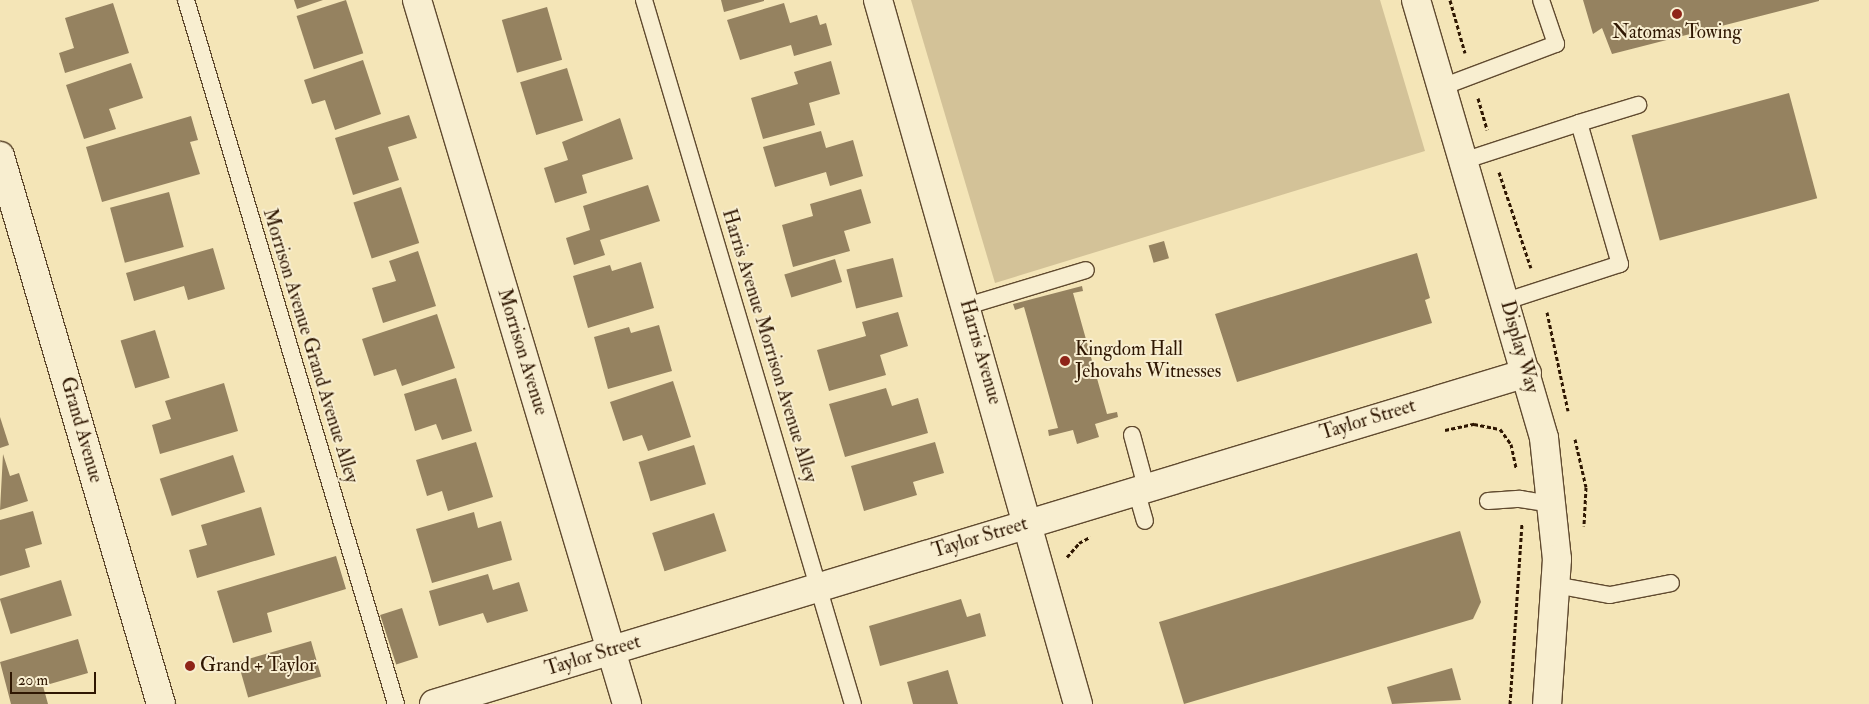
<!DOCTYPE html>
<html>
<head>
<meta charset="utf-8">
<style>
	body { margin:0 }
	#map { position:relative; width:1869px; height:704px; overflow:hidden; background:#f4e5b7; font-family:"IM FELL Double Pica",serif }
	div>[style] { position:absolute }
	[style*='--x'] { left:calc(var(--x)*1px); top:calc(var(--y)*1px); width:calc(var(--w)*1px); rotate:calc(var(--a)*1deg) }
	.green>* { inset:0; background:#d3c298 }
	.building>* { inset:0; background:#958260; transform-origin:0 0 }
	.path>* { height:3px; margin-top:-1.5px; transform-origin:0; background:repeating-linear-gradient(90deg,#2f1702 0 4px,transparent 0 6.5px) }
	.roads { filter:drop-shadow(1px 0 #604a2f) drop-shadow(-1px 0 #604a2f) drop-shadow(0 1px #604a2f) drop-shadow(0 -1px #604a2f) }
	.lane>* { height:16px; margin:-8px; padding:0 8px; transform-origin:8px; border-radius:8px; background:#f8eed0 }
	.street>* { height:28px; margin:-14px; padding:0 14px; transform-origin:14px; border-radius:14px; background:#f8eed0 }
	.secondary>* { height:28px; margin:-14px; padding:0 14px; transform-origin:14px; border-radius:14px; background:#f8eed0 }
	.dots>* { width:14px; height:14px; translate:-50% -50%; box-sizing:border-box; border:2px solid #f8eed0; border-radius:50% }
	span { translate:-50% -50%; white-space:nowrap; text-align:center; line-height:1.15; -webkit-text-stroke:4px #f8eed0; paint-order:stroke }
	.poi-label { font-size:19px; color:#2f1702 }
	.left { translate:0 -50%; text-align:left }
	.street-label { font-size:19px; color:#2f1702 }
	.scale { position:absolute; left:10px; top:672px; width:86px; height:22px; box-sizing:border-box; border:2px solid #2f1702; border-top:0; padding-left:6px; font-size:15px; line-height:18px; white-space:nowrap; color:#2f1702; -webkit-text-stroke:4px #f8eed0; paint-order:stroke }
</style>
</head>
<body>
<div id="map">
	<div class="green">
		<i style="clip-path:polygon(911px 0,1380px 0,1425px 151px,995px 283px)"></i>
	</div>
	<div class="building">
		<i style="clip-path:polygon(294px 0,323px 0,297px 9px)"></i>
		<i style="left:346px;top:0;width:56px;height:52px;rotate:72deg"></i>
		<i style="clip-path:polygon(721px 0,764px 0,764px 1px,724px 12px)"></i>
		<i style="clip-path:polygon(1583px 0,1819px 0,1819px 1px,1612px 54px,1602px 28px,1593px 34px)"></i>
		<i style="clip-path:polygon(113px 3px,129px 53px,65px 73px,59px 53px,74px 48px,65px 18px)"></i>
		<i style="clip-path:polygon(784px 3px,790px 23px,817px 15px,820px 25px,826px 23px,832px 45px,794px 56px,791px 45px,740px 60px,727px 20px)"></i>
		<i style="left:547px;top:7px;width:55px;height:47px;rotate:74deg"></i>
		<i style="clip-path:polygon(363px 60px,381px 114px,335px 130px,325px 100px,312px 104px,304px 80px)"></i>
		<i style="clip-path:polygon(831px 61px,840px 94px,809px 103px,815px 125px,763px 139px,751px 98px,798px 84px,794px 72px)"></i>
		<i style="clip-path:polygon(131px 63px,143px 98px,109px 109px,116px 129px,84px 139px,66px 85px)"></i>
		<i style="left:567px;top:68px;width:55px;height:49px;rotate:73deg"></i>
		<i style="left:1789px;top:93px;width:109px;height:163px;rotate:75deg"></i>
		<i style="clip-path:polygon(409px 115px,417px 138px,388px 147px,399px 180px,353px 195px,335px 138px)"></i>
		<i style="clip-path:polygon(191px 116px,198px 140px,190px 142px,200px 174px,102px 202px,86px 147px)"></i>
		<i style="clip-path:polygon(620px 118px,633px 159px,582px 175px,587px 193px,555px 203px,544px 168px,568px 160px,562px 142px)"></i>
		<i style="clip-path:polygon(821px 131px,826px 148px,853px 140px,863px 176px,830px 186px,826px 172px,775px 187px,763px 147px)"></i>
		<i style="clip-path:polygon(648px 185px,660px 221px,600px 240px,605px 255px,574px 265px,566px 238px,590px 230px,583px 206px)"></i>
		<i style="left:401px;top:187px;width:59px;height:50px;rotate:72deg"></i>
		<i style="clip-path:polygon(861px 189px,871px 223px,844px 231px,850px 251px,793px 267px,782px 225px,813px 216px,810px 204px)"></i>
		<i style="left:169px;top:192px;width:57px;height:61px;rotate:75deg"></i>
		<i style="left:1164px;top:241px;width:18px;height:16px;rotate:74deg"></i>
		<i style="clip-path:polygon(213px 248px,225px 289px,188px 300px,184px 286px,134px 301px,126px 273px)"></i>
		<i style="clip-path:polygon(418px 251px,436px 306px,383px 323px,372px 288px,396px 281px,389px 261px)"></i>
		<i style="clip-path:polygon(1417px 253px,1430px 298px,1425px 300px,1432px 323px,1237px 382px,1215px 314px)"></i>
		<i style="left:893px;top:258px;width:40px;height:48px;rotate:76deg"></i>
		<i style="left:835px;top:259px;width:24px;height:53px;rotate:73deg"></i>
		<i style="clip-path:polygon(641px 262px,654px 308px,588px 328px,573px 276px,610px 265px,612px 271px)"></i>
		<i style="clip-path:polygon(1082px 286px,1083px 291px,1073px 293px,1107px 414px,1117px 412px,1118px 417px,1095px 424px,1099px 437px,1077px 444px,1073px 430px,1049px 436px,1048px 430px,1058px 428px,1024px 307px,1015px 310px,1013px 304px)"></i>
		<i style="clip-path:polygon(898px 312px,908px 346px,880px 355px,886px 375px,829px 391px,817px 350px,866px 336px,862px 322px)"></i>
		<i style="clip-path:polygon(437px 314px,455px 368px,402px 386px,396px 369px,374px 376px,362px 339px)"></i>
		<i style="clip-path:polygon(659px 325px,672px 371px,608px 389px,594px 337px,629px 327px,631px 333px)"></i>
		<i style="left:155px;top:330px;width:50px;height:36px;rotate:73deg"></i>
		<i style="clip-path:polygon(456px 378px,472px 431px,442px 440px,436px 424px,415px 431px,404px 394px)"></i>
		<i style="clip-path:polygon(673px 381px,691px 437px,648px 451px,642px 435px,623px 441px,610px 402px)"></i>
		<i style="clip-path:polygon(224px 383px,238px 431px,160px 454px,152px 425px,171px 419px,165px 401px)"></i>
		<i style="clip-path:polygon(886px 388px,892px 406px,918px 398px,928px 433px,845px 457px,829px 404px)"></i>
		<i style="clip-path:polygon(0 417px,9px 445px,0 448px)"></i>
		<i style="clip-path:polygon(476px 442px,493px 497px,448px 511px,442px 491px,427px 496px,416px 460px)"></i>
		<i style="clip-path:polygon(935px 442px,944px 473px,913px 482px,917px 495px,864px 511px,851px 466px)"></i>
		<i style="left:694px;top:445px;width:41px;height:58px;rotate:73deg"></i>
		<i style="clip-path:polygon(3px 454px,10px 476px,19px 473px,28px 501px,0 510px)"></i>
		<i style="left:233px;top:455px;width:39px;height:77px;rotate:72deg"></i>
		<i style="clip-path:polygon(261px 507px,275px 555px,197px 578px,189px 550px,207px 545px,201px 525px)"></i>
		<i style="clip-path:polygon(33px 511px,42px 544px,25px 549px,30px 567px,0 576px,0 520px)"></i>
		<i style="clip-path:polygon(474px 512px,478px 528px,501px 521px,512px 560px,432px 583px,416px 529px)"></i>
		<i style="left:714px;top:513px;width:40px;height:65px;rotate:72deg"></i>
		<i style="clip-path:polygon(1460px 531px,1481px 602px,1473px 619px,1184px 704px,1159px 622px)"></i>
		<i style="clip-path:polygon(336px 556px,346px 589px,267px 613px,272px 632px,233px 643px,217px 591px)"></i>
		<i style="clip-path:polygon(488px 574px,493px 590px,519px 582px,528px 611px,487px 623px,483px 613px,439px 626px,429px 591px)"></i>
		<i style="left:61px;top:580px;width:37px;height:64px;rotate:73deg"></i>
		<i style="clip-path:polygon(961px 599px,967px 617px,980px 613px,986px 636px,880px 666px,869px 626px)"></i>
		<i style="left:402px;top:608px;width:52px;height:23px;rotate:72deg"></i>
		<i style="clip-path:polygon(78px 639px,88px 673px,43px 686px,48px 704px,11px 704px,0 662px)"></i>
		<i style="left:311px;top:641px;width:37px;height:76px;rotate:74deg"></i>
		<i style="clip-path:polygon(1452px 668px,1461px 700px,1392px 704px,1387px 687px)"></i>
		<i style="clip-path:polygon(948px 670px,958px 704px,913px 704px,907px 682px)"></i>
	</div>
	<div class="path">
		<i style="--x:1450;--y:0;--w:55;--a:74.2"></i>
		<i style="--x:1478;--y:98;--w:33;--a:74"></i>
		<i style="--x:1499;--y:172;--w:101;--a:71.6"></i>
		<i style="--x:1547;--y:312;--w:101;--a:78"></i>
		<i style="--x:1445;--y:430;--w:30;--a:-12"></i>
		<i style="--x:1474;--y:424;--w:26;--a:11"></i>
		<i style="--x:1500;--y:429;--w:19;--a:54"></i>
		<i style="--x:1511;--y:444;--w:25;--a:78"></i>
		<i style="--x:1575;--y:439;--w:49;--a:77.1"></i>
		<i style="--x:1586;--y:487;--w:39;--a:93"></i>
		<i style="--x:1067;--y:557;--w:18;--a:-49"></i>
		<i style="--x:1079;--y:543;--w:13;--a:-29"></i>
		<i style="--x:1510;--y:704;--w:180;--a:-86.2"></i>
	</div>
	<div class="roads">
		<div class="lane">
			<i style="--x:186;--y:0;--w:735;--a:73.39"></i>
			<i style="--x:644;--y:0;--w:734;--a:73.47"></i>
			<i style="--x:1442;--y:87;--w:122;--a:-20.7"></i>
			<i style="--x:1556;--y:44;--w:46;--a:-108.8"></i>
			<i style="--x:1579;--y:123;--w:62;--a:-17"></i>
			<i style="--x:1463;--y:161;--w:122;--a:-18.1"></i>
			<i style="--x:1579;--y:123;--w:147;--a:73.8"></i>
			<i style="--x:1620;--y:264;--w:120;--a:162"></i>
			<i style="--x:967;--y:306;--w:124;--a:-16.8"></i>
			<i style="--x:1132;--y:435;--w:54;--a:74.9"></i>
			<i style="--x:1136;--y:490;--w:32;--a:74"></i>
			<i style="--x:1488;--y:501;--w:32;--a:-4"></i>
			<i style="--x:1520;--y:499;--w:33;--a:9"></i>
			<i style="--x:1555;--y:585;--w:56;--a:10.3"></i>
			<i style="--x:1610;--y:595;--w:62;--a:-11.1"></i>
		</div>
		<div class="street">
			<i style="--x:417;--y:0;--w:735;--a:73.39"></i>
			<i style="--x:878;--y:0;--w:732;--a:74.14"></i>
			<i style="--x:1416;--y:0;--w:456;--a:73.7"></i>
			<i style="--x:1544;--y:438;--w:122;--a:83.9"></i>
			<i style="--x:1557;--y:559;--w:145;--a:93.9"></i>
			<i style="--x:434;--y:704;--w:1142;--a:-16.85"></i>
		</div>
		<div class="secondary">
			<i style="--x:0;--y:156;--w:571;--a:73.63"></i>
		</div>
	</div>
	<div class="dots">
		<i style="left:1677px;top:14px;background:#8f2418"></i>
		<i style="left:1065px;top:361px;background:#8f2418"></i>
		<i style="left:190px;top:666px;background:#8f2418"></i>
	</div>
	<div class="poi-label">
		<span style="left:1677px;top:33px">Natomas Towing</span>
		<span class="left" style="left:1075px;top:361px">Kingdom Hall<br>Jehovahs Witnesses</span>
		<span class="left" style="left:200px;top:666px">Grand + Taylor</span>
	</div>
	<div class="street-label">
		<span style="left:310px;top:346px;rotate:73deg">Morrison Avenue Grand Avenue Alley</span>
		<span style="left:769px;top:346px;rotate:73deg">Harris Avenue Morrison Avenue Alley</span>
		<span style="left:1519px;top:347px;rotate:74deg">Display Way</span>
		<span style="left:522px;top:352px;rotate:73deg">Morrison Avenue</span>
		<span style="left:980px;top:352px;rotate:74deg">Harris Avenue</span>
		<span style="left:1368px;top:420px;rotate:-17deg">Taylor Street</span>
		<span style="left:81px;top:430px;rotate:74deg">Grand Avenue</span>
		<span style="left:980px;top:538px;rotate:-17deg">Taylor Street</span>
		<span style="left:593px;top:656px;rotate:-17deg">Taylor Street</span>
	</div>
	<div class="scale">20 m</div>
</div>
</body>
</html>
